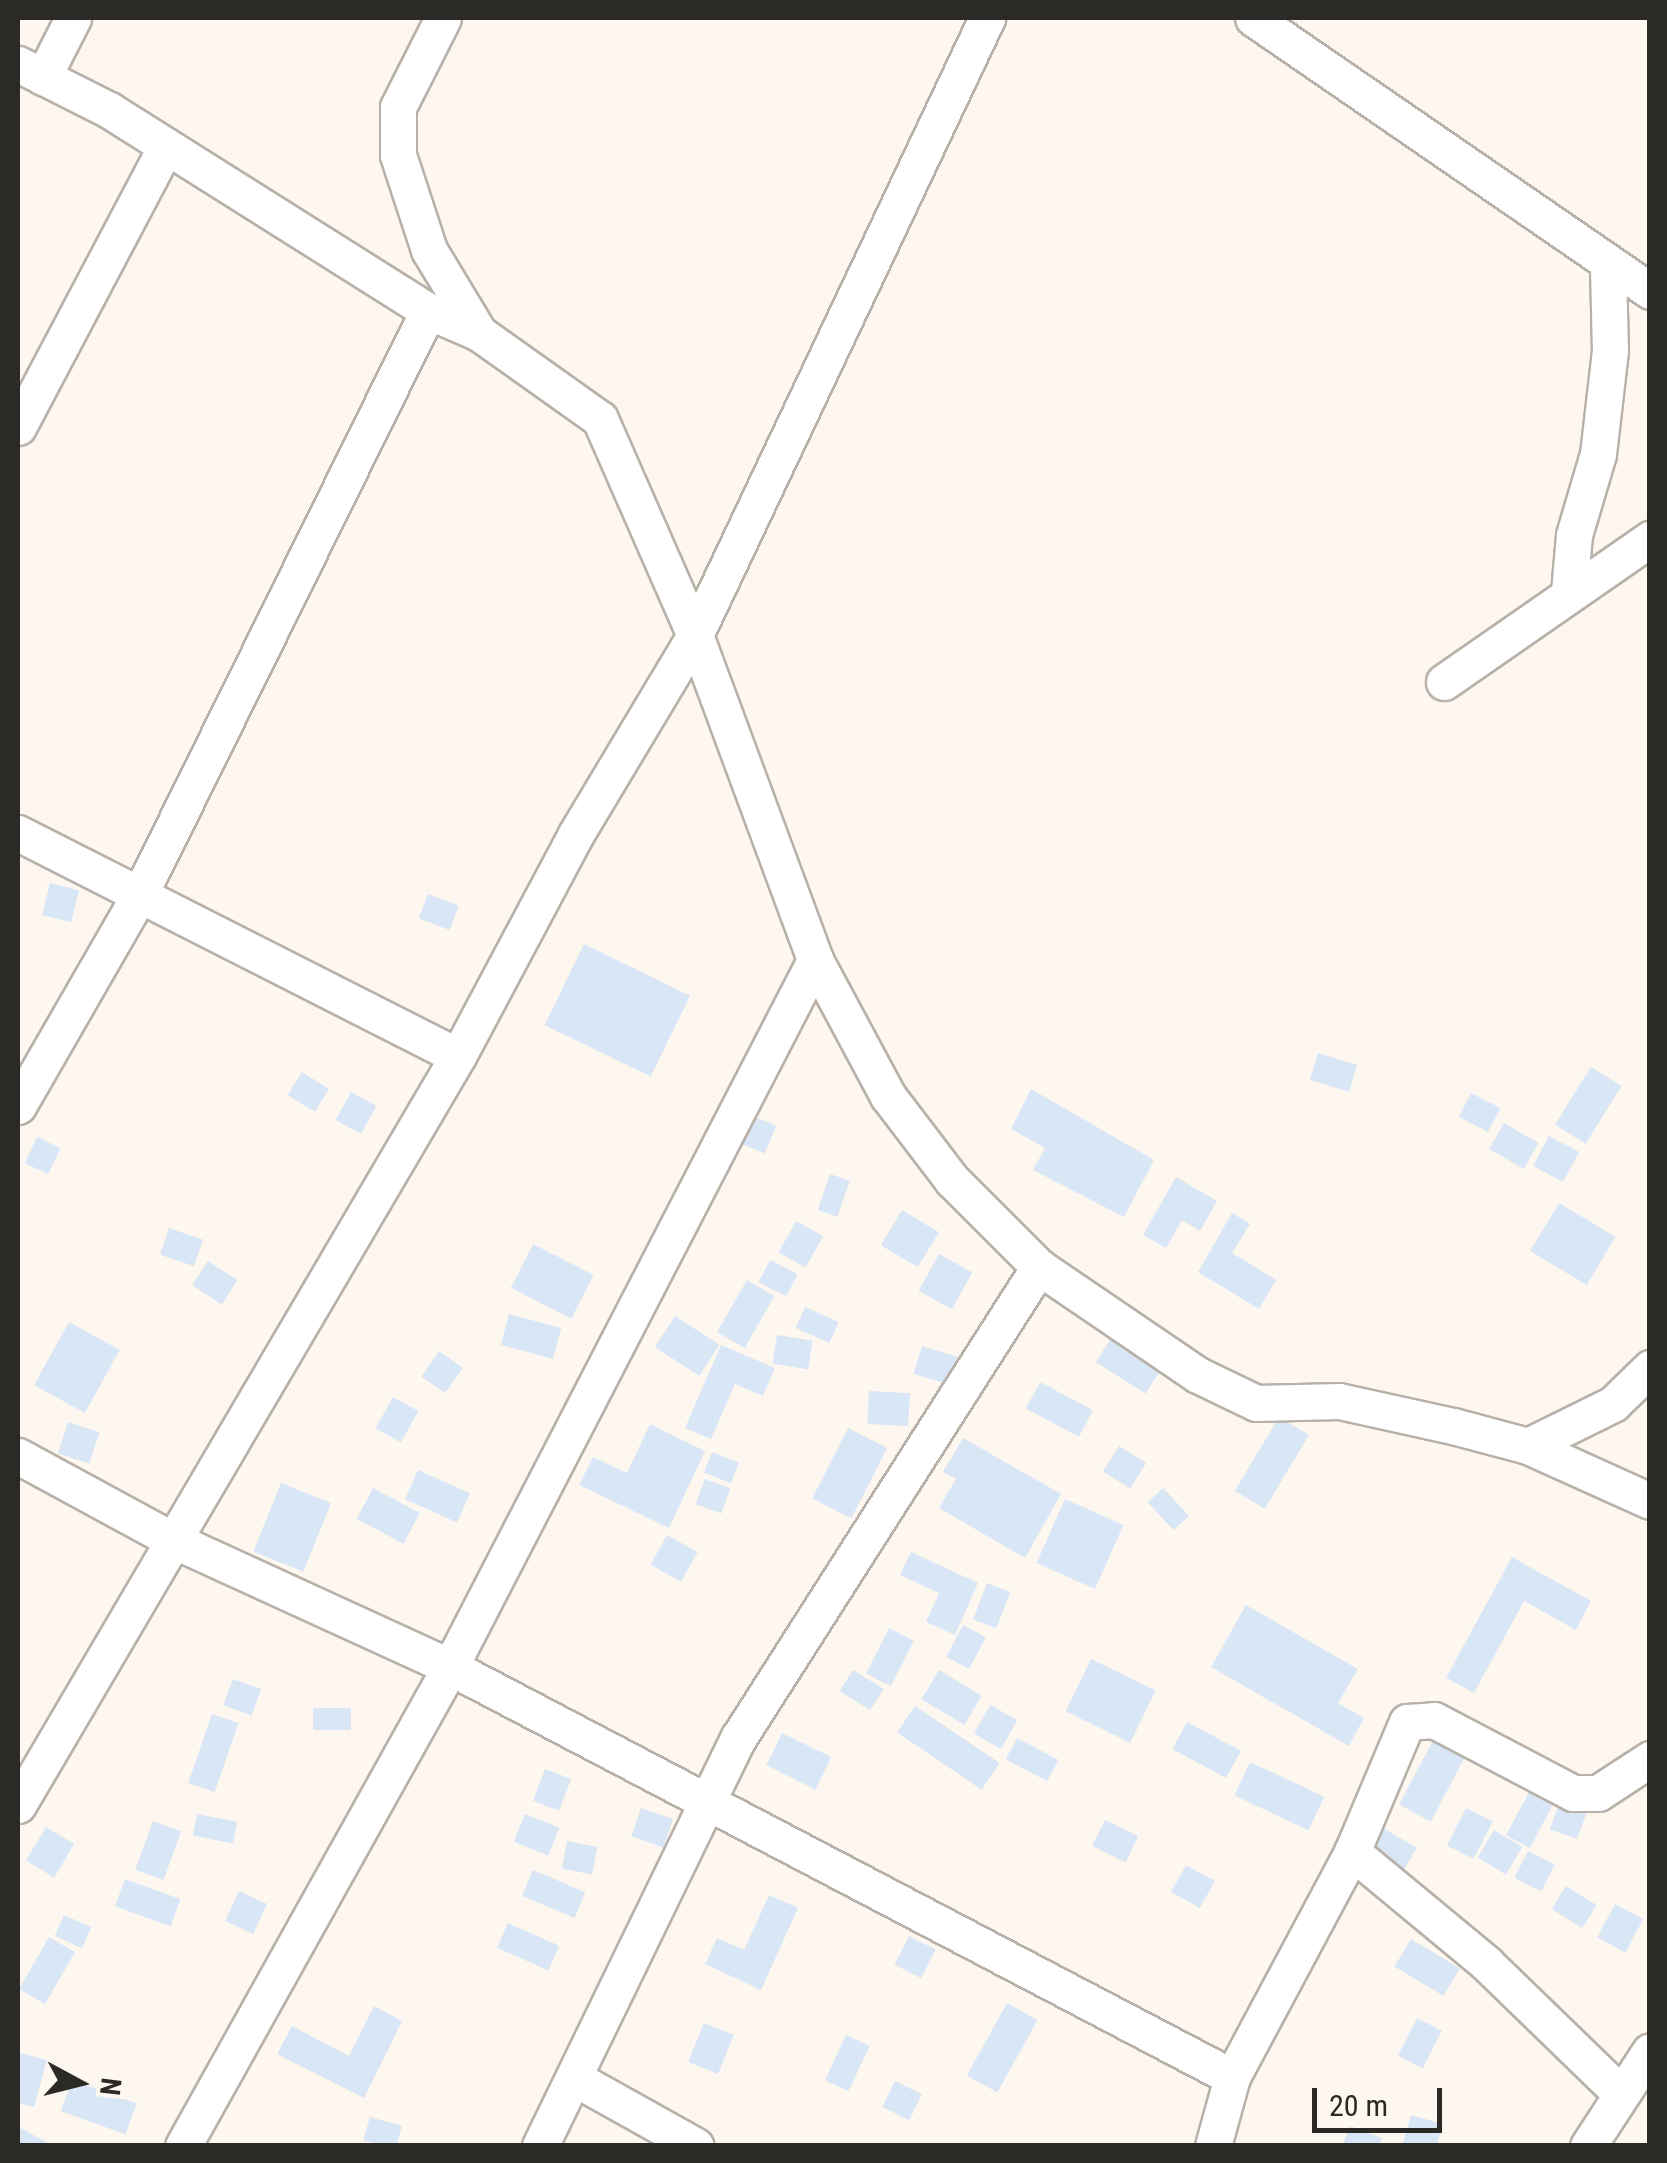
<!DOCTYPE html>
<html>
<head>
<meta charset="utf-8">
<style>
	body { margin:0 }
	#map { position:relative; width:1667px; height:2163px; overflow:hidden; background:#fef7ef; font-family:"Roboto Condensed",sans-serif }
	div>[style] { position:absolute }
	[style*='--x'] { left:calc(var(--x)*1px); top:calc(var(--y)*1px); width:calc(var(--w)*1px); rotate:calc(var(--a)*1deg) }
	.building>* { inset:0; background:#d9e6f5; transform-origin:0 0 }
	.roads { filter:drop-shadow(2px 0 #b7b1a9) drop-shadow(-2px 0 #b7b1a9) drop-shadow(0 2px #b7b1a9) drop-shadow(0 -2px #b7b1a9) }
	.minor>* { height:35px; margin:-17.5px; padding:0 17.5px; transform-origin:17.5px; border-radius:17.5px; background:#fff }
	span { translate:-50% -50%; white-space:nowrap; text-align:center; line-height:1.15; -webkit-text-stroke:10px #fef7ef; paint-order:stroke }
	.frame { position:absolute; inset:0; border:20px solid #2c2a26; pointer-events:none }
	.north { position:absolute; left:30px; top:2033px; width:100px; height:100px; -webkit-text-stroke:8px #fef7ef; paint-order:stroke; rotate:97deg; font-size:28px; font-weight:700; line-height:40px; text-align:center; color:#2c2a26 }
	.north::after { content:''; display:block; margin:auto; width:35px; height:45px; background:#2c2a26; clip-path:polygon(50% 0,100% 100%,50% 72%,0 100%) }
	.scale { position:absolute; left:1312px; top:2088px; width:130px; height:45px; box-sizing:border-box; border:5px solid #2c2a26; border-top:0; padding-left:12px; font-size:30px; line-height:35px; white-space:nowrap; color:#2c2a26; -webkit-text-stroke:8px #fef7ef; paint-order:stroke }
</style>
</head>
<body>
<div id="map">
	<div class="building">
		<i style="left:50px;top:883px;width:30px;height:33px;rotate:14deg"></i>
		<i style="left:428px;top:894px;width:33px;height:26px;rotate:21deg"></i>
		<i style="left:584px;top:944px;width:118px;height:90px;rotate:26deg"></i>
		<i style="left:1318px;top:1053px;width:41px;height:28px;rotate:17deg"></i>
		<i style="left:1591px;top:1067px;width:36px;height:68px;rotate:32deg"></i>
		<i style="left:302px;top:1072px;width:32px;height:27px;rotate:32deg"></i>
		<i style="clip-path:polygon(1031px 1089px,1154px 1160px,1124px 1217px,1033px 1170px,1045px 1148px,1011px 1129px)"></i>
		<i style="left:351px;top:1092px;width:29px;height:32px;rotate:29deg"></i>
		<i style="left:1471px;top:1093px;width:33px;height:27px;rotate:27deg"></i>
		<i style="left:749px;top:1114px;width:30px;height:30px;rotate:24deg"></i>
		<i style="left:1504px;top:1123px;width:40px;height:30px;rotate:30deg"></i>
		<i style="left:1549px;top:1136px;width:34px;height:34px;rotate:28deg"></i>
		<i style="left:37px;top:1137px;width:26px;height:29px;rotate:25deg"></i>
		<i style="left:830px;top:1174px;width:21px;height:38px;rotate:19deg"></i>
		<i style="clip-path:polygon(1176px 1177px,1217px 1201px,1200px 1231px,1182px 1220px,1166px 1248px,1143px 1235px)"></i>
		<i style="left:1559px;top:1203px;width:66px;height:56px;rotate:31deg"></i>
		<i style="left:902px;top:1210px;width:43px;height:41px;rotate:31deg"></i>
		<i style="clip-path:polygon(1232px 1213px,1250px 1224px,1232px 1253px,1276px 1280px,1259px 1309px,1198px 1272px)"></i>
		<i style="left:796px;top:1221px;width:31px;height:36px;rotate:29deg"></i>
		<i style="left:169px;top:1228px;width:36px;height:28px;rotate:19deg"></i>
		<i style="left:533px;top:1244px;width:68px;height:49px;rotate:27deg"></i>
		<i style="left:939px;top:1254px;width:38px;height:42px;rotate:29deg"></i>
		<i style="left:770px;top:1260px;width:31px;height:25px;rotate:27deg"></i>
		<i style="left:208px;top:1261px;width:35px;height:29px;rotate:33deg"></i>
		<i style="left:747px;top:1280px;width:32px;height:60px;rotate:30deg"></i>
		<i style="left:805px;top:1307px;width:37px;height:23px;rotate:24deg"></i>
		<i style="left:509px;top:1314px;width:54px;height:32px;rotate:15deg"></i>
		<i style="left:1126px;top:1314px;width:59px;height:57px;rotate:32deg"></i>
		<i style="left:675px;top:1316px;width:53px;height:37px;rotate:33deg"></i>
		<i style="left:69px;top:1322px;width:58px;height:72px;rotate:29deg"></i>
		<i style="left:777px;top:1335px;width:36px;height:29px;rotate:9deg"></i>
		<i style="clip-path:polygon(721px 1345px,775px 1368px,763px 1396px,735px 1384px,711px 1439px,685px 1428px)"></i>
		<i style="left:922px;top:1346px;width:37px;height:29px;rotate:17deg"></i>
		<i style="left:439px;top:1351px;width:29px;height:31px;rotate:35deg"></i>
		<i style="left:1040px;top:1382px;width:60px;height:30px;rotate:28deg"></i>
		<i style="left:869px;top:1391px;width:41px;height:33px;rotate:3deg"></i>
		<i style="left:393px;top:1397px;width:29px;height:36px;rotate:29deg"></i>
		<i style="left:1279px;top:1417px;width:35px;height:86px;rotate:31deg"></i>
		<i style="left:68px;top:1422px;width:33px;height:33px;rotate:18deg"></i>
		<i style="clip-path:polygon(650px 1424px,705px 1451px,669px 1528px,579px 1485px,593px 1457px,627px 1473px)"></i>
		<i style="left:848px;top:1428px;width:44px;height:79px;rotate:27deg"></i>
		<i style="clip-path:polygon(963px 1438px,1061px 1494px,1025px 1558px,939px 1508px,956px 1479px,943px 1472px)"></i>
		<i style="left:1119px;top:1446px;width:32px;height:30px;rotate:32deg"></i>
		<i style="left:712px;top:1452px;width:29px;height:22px;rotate:22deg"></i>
		<i style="left:418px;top:1470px;width:57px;height:32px;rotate:24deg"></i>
		<i style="left:705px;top:1479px;width:27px;height:27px;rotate:20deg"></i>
		<i style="left:281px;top:1483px;width:54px;height:74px;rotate:22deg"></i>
		<i style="left:373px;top:1488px;width:53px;height:35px;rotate:28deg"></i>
		<i style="left:1163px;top:1488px;width:38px;height:21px;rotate:47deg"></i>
		<i style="left:1065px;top:1499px;width:64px;height:70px;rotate:24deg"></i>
		<i style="left:667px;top:1535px;width:35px;height:34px;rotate:29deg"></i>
		<i style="clip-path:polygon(911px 1552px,978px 1583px,955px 1635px,926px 1622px,939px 1593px,900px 1575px)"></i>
		<i style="clip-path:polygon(1512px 1557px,1591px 1601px,1576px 1630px,1524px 1601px,1474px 1693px,1446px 1678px)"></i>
		<i style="left:987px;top:1583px;width:25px;height:39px;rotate:21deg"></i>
		<i style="clip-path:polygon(1246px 1605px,1358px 1669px,1338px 1703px,1364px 1718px,1349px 1746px,1211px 1667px)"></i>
		<i style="left:963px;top:1625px;width:26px;height:36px;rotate:28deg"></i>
		<i style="left:889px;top:1628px;width:28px;height:51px;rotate:27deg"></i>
		<i style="left:1091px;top:1659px;width:72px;height:58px;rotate:26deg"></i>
		<i style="left:853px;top:1670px;width:36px;height:25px;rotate:32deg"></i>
		<i style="left:939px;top:1670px;width:50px;height:34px;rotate:31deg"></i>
		<i style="left:233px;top:1679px;width:30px;height:28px;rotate:20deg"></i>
		<i style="left:990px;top:1705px;width:31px;height:33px;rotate:29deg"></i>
		<i style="left:915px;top:1706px;width:102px;height:32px;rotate:34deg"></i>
		<i style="left:313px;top:1708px;width:38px;height:22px"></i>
		<i style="left:212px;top:1714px;width:28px;height:73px;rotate:19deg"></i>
		<i style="left:1187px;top:1722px;width:61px;height:31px;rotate:28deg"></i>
		<i style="left:782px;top:1733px;width:55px;height:36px;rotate:26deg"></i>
		<i style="left:1437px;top:1733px;width:36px;height:81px;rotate:28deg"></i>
		<i style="left:1017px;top:1738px;width:47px;height:24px;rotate:28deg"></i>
		<i style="left:1250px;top:1762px;width:82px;height:37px;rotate:25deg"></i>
		<i style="left:545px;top:1769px;width:28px;height:34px;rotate:21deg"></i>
		<i style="left:1529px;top:1792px;width:27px;height:49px;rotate:28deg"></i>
		<i style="left:1560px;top:1801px;width:29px;height:30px;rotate:20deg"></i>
		<i style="left:641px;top:1808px;width:34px;height:30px;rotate:19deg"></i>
		<i style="left:1466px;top:1808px;width:30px;height:42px;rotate:27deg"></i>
		<i style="left:197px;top:1814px;width:41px;height:22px;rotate:11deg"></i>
		<i style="left:525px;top:1814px;width:37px;height:30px;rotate:22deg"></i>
		<i style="left:1105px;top:1820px;width:37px;height:29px;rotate:26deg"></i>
		<i style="left:153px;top:1821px;width:30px;height:52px;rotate:20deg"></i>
		<i style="left:46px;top:1827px;width:33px;height:39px;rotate:31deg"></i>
		<i style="left:1383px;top:1828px;width:39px;height:59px;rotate:30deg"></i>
		<i style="left:1494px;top:1830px;width:33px;height:32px;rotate:31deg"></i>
		<i style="left:567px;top:1841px;width:31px;height:28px;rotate:11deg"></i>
		<i style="left:1528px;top:1851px;width:30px;height:30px;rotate:27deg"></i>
		<i style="left:1186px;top:1865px;width:33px;height:31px;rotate:29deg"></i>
		<i style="left:533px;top:1870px;width:57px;height:28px;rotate:23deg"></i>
		<i style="left:125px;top:1879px;width:59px;height:29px;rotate:20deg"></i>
		<i style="left:1566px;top:1886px;width:36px;height:27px;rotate:32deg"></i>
		<i style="left:239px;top:1891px;width:31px;height:33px;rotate:25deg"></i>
		<i style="clip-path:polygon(769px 1895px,798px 1908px,761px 1990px,705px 1964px,717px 1938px,744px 1950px)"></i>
		<i style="left:1615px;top:1904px;width:32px;height:38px;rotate:28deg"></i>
		<i style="left:64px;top:1915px;width:30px;height:23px;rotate:24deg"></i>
		<i style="left:508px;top:1923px;width:56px;height:27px;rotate:24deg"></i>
		<i style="left:909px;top:1936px;width:30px;height:32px;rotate:27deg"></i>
		<i style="left:49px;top:1937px;width:30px;height:60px;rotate:30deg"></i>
		<i style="left:1411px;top:1939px;width:57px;height:32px;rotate:31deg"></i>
		<i style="left:1007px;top:2003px;width:35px;height:83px;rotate:29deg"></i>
		<i style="clip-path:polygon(374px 2006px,402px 2021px,364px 2098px,277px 2054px,292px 2026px,349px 2056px)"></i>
		<i style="left:1417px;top:2018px;width:28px;height:42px;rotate:27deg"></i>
		<i style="left:704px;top:2023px;width:32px;height:42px;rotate:22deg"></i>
		<i style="left:846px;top:2035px;width:26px;height:50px;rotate:25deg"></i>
		<i style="clip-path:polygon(20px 2053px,47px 2060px,34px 2107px,18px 2103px)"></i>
		<i style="left:72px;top:2080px;width:69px;height:33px;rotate:20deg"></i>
		<i style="left:895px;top:2081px;width:30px;height:29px;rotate:26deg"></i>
		<i style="clip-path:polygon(1411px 2115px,1443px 2124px,1436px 2146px,1402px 2146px)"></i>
		<i style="clip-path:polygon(370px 2117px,402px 2126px,396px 2146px,363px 2141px)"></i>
		<i style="clip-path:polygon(1350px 2126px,1382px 2138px,1379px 2146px,1342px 2146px)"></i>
		<i style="clip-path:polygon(18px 2127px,54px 2146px,18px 2146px)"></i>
	</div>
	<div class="roads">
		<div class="minor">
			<i style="--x:443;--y:18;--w:100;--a:116.8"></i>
			<i style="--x:398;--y:107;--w:48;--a:90"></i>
			<i style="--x:398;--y:155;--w:100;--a:71.9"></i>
			<i style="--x:429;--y:250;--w:97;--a:58.9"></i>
			<i style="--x:1253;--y:18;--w:482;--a:34.5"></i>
			<i style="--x:18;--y:64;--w:102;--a:26.8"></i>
			<i style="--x:109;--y:110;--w:377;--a:32.2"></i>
			<i style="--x:428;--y:311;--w:56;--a:23.3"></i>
			<i style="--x:479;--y:333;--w:148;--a:35.4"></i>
			<i style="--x:600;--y:419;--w:236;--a:66.3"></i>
			<i style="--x:695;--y:635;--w:346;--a:69.7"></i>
			<i style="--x:815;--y:960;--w:154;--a:61.8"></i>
			<i style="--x:888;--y:1096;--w:106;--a:52.7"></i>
			<i style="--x:952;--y:1180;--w:123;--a:45"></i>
			<i style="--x:1039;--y:1267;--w:192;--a:34.2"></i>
			<i style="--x:1198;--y:1375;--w:64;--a:25.8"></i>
			<i style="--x:1256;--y:1403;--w:83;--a:-1.4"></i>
			<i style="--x:1339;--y:1401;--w:117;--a:12.4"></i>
			<i style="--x:1453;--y:1426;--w:78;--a:14.9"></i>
			<i style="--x:1528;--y:1446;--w:134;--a:24.3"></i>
			<i style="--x:43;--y:77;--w:66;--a:-63"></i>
			<i style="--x:18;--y:427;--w:315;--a:-62.2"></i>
			<i style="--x:1569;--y:592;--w:57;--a:-85"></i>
			<i style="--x:1574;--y:535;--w:84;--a:-73.5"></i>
			<i style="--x:1598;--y:454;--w:104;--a:-83.4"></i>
			<i style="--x:1610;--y:351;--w:82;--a:-91.4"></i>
			<i style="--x:1444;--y:682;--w:251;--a:-34.8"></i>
			<i style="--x:18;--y:833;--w:493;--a:26.9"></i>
			<i style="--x:18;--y:1106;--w:247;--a:-60.1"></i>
			<i style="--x:141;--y:892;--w:648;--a:-63.71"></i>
			<i style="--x:1528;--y:1446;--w:95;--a:-26.3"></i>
			<i style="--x:1613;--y:1404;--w:52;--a:-44.2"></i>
			<i style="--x:18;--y:1456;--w:174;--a:28.5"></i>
			<i style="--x:171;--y:1539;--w:307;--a:24.6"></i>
			<i style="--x:450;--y:1667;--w:883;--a:27.67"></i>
			<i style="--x:18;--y:1805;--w:869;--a:-59.57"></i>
			<i style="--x:458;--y:1056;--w:251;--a:-62"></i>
			<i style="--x:576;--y:834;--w:232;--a:-59.1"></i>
			<i style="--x:695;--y:635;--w:683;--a:-64.67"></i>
			<i style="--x:1352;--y:1852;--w:174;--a:39.6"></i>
			<i style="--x:1486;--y:1963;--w:187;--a:44.1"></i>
			<i style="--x:576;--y:2079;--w:137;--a:29.2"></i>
			<i style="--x:183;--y:2146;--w:548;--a:-60.86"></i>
			<i style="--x:450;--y:1667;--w:796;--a:-62.69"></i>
			<i style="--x:540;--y:2146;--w:455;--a:-64.1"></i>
			<i style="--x:739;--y:1737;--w:558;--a:-57.45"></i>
			<i style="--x:1213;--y:2146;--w:72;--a:-74.6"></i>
			<i style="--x:1232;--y:2077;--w:255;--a:-61.9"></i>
			<i style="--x:1352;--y:1852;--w:141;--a:-67.1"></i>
			<i style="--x:1407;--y:1722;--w:27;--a:-4"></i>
			<i style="--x:1434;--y:1720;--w:157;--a:27.7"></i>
			<i style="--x:1573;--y:1793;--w:25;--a:0"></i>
			<i style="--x:1598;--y:1793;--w:62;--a:-33.2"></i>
			<i style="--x:1588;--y:2146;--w:113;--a:-56.9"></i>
		</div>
	</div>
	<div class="frame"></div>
	<div class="north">N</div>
	<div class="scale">20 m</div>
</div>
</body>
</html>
